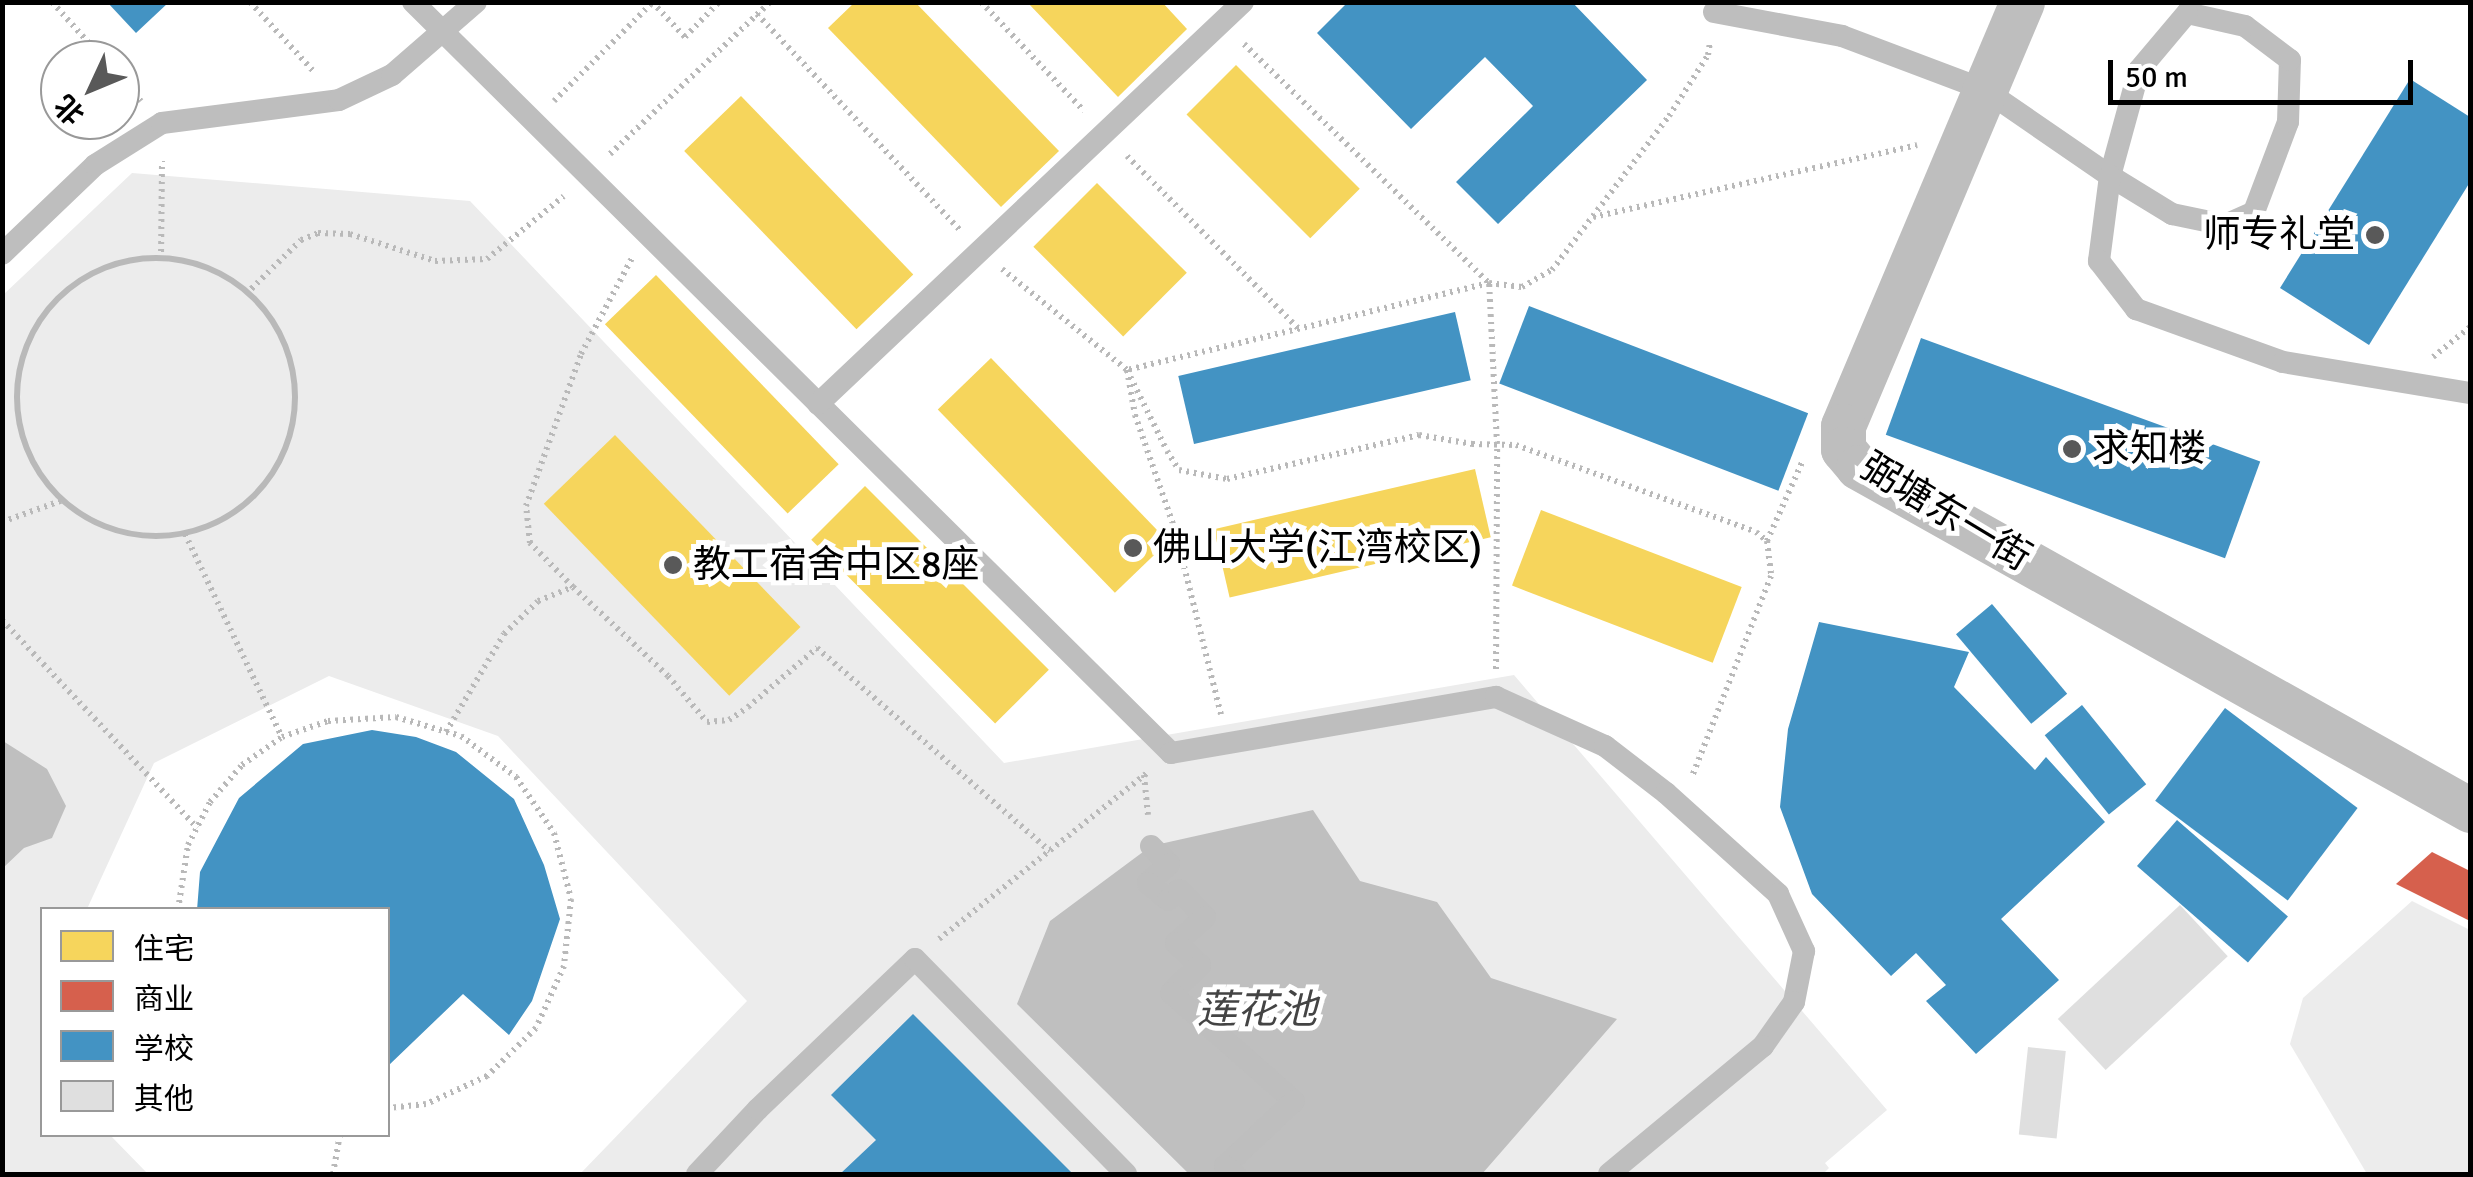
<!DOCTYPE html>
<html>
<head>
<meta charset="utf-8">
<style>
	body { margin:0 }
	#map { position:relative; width:2473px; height:1177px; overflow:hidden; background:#fff; font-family:Signika,"Noto Sans SC",sans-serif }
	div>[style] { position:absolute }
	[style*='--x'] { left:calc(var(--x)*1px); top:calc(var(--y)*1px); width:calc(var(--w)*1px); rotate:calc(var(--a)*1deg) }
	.green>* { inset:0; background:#ececec }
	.water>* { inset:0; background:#bfbfbf }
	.homes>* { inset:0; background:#f6d55c; transform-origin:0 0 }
	.shops>* { inset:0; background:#d6604d }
	.schools>* { inset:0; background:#4393c3; transform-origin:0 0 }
	.building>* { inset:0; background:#dfdfdf; transform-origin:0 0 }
	.path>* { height:6px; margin-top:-3px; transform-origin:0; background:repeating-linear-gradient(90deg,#b9b9b9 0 2.5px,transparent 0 7.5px) }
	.path>.ring { margin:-3px; padding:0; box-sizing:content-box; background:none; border:6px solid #b9b9b9; border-radius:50% }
	.service>* { height:22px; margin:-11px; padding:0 11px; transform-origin:11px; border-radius:11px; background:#bebebe }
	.minor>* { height:45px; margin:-22.5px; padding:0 22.5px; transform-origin:22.5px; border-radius:22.5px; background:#bebebe }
	.dots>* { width:28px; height:28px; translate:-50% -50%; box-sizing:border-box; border:5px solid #fff; border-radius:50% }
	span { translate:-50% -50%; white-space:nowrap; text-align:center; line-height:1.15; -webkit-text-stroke:10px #fff; paint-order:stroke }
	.poi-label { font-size:38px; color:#000 }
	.right { translate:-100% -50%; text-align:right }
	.left { translate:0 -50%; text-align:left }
	.street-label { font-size:38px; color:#000 }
	.water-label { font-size:40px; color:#444; font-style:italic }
	.frame { position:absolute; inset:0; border:5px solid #000; pointer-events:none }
	.legend { position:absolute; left:40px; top:907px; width:350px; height:230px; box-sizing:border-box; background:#fff; border:2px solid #999; margin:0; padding:12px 18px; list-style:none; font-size:30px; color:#000 }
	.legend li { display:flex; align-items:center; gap:20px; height:50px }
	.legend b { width:50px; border:2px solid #999 }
	.north { position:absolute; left:40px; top:40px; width:100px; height:100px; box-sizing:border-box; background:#fff; border:2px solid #999; border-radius:50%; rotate:226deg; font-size:28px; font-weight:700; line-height:40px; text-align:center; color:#000 }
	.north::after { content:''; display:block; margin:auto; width:35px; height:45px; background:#595959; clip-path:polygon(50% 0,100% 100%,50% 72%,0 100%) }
	.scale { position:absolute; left:2108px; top:60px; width:305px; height:45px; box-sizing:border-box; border:5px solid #000; border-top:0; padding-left:12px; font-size:30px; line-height:35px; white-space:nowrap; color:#000; -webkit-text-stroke:8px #fff; paint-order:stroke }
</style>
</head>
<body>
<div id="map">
	<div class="green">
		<i style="clip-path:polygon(132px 173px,470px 201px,1004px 763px,1514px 675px,1887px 1110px,1825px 1163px,1829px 1168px,1823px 1174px,580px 1174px,747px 1001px,498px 736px,329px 676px,154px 763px,87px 909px,42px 910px,42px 1134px,110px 1135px,148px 1174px,3px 1174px,3px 295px)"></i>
		<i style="clip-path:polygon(2412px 901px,2470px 930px,2470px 1174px,2367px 1174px,2290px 1044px,2303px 998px)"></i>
	</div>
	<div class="water">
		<i style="clip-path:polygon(3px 741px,47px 769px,66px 806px,52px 838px,24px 848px,3px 868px)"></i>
		<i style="clip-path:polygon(1313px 810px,1360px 881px,1437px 902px,1491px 978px,1617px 1019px,1482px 1174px,1189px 1174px,1017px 1004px,1050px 921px,1151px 846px)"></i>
	</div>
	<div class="homes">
		<i style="clip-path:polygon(855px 2px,915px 2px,1059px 151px,1001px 207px,828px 28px)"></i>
		<i style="clip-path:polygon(1027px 2px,1162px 2px,1187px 29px,1118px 97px)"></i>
		<i style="left:1236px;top:65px;width:175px;height:70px;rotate:45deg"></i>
		<i style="left:741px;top:96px;width:248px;height:79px;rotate:46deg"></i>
		<i style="left:1097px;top:183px;width:127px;height:90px;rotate:45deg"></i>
		<i style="left:656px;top:275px;width:263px;height:71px;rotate:46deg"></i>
		<i style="left:991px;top:358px;width:255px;height:74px;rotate:46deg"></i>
		<i style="left:615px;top:435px;width:267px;height:99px;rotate:46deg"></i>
		<i style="left:1475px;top:469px;width:70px;height:268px;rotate:77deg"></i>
		<i style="left:865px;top:486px;width:260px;height:76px;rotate:45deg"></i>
		<i style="left:1541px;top:510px;width:215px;height:81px;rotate:21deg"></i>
	</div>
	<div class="shops">
		<i style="clip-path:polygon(2432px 852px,2470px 871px,2470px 921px,2396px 884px)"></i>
	</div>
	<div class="schools">
		<i style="clip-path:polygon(107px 2px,169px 2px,136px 33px)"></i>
		<i style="clip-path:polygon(1348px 2px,1572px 2px,1647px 80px,1498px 224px,1456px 182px,1533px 106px,1485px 57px,1411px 129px,1317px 33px)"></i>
		<i style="clip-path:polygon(2410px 79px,2470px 117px,2470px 182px,2369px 345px,2280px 288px)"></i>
		<i style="left:1529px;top:306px;width:299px;height:83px;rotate:21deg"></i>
		<i style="left:1455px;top:312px;width:70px;height:284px;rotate:77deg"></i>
		<i style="left:1921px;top:338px;width:361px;height:103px;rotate:20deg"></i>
		<i style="left:1992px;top:604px;width:117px;height:47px;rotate:50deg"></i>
		<i style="clip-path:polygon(1819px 622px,1969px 652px,1954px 687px,2035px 770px,2046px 757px,2105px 822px,2001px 919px,2059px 980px,1976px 1054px,1926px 1001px,1946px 985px,1916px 953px,1891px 976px,1812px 894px,1780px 807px,1788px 729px)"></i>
		<i style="left:2082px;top:705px;width:102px;height:48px;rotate:51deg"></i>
		<i style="left:2225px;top:708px;width:166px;height:116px;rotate:37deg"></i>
		<i style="clip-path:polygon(372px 730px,416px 737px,456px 752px,514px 799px,544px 865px,560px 919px,532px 1001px,509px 1035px,463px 994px,388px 1066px,388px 910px,197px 910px,200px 872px,239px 798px,303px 744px)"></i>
		<i style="left:2177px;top:820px;width:147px;height:61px;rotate:41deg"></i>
		<i style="clip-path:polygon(913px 1014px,1073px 1174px,840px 1174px,876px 1140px,831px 1095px)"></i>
	</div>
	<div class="building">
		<i style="left:2180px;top:905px;width:70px;height:167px;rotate:47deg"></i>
		<i style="left:2028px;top:1047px;width:38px;height:88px;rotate:6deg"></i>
	</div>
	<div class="path">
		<i style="--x:52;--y:2;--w:78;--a:48.1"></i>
		<i style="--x:250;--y:2;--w:96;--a:47.5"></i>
		<i style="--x:652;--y:2;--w:48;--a:46.7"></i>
		<i style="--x:685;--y:37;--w:49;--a:-45.8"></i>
		<i style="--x:981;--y:2;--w:150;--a:46.6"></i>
		<i style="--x:757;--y:14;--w:296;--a:46.8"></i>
		<i style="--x:1244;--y:44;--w:342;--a:44.3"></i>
		<i style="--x:1489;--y:283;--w:372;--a:166.5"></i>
		<i style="--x:1127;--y:370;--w:90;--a:63.7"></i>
		<i style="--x:1167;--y:451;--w:22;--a:58"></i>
		<i style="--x:1179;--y:470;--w:49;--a:10.6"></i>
		<i style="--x:1227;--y:479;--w:197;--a:-12.9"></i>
		<i style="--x:1419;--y:435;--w:54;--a:9.6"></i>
		<i style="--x:1472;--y:444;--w:44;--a:1.3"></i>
		<i style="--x:1516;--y:445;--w:255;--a:19.9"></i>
		<i style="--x:1756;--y:532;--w:14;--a:39"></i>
		<i style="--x:1767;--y:541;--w:35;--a:83"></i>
		<i style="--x:1771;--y:576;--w:216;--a:111.5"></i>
		<i style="--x:120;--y:77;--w:32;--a:49"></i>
		<i style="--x:554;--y:101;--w:139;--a:-45"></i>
		<i style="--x:610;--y:154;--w:221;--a:-43.5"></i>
		<i style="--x:1127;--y:156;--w:243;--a:45.2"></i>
		<i style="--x:1593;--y:217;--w:332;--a:-12.5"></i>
		<i class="ring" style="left:17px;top:258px;width:272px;height:272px"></i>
		<i style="--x:161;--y:259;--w:98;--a:-89.4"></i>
		<i style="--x:1002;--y:269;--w:161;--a:38.9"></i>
		<i style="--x:1127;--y:370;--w:46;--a:79.9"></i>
		<i style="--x:1135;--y:415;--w:122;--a:70.8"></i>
		<i style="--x:1175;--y:530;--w:190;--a:76"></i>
		<i style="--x:246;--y:294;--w:77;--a:-44.5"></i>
		<i style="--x:301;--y:240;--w:18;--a:-22"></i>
		<i style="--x:318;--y:233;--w:32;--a:2"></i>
		<i style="--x:350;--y:234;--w:89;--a:17.6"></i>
		<i style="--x:435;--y:261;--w:52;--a:-2.2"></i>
		<i style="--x:487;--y:259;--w:99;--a:-39.3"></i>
		<i style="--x:2433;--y:357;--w:48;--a:-39"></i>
		<i style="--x:2;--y:522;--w:65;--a:-19.8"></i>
		<i style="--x:185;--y:534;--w:225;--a:64.5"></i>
		<i style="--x:1767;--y:541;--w:89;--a:-66"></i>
		<i style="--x:573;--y:587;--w:62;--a:-134.3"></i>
		<i style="--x:530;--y:543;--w:37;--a:-96"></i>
		<i style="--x:526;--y:506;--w:162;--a:-70.1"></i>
		<i style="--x:581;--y:354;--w:109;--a:-62"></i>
		<i style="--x:2;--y:620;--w:285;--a:46.8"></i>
		<i style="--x:1496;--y:669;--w:225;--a:-89.7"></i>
		<i style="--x:1497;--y:444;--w:161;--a:-92.8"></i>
		<i style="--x:1489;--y:283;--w:33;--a:7"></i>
		<i style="--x:1522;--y:287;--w:34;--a:-30"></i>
		<i style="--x:1552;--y:270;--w:193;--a:-52.8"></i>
		<i style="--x:1669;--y:116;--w:72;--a:-57.4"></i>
		<i style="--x:1708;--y:55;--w:12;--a:-81"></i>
		<i style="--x:446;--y:732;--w:114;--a:-59.4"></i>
		<i style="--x:504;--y:634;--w:47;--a:-44.1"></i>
		<i style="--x:538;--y:601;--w:38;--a:-22"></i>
		<i style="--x:573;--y:587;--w:130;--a:43.1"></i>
		<i style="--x:668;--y:676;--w:60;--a:49.7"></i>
		<i style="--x:707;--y:722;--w:22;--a:-5"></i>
		<i style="--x:729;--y:720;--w:23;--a:-34"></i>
		<i style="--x:748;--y:707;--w:91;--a:-40.5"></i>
		<i style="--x:817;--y:648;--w:309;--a:41.1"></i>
		<i style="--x:1144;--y:775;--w:40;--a:84.3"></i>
		<i style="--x:178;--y:910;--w:66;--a:-81.3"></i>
		<i style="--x:188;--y:845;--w:48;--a:-62.9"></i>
		<i style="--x:210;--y:802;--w:49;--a:-49.1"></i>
		<i style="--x:242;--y:765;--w:49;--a:-35"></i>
		<i style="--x:282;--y:737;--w:49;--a:-19.2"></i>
		<i style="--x:328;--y:721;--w:68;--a:-3.4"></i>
		<i style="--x:396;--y:717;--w:68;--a:16.3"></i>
		<i style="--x:461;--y:736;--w:69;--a:36.7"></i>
		<i style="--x:516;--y:777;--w:68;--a:55.8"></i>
		<i style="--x:554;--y:833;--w:68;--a:75.6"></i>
		<i style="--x:571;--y:899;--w:67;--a:96"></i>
		<i style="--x:564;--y:966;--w:68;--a:114.3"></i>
		<i style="--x:536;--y:1028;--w:69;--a:135.6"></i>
		<i style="--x:487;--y:1076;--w:67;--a:155.3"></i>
		<i style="--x:426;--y:1104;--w:38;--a:174"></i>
		<i style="--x:939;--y:939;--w:268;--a:-38.6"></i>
		<i style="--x:333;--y:1174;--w:41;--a:-80.1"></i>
	</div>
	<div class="service">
		<i style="--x:413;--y:2;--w:1067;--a:44.73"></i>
		<i style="--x:1171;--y:753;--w:330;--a:-9.8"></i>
		<i style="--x:1496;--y:697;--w:120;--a:24.2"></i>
		<i style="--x:1605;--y:746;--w:77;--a:37.6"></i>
		<i style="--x:1666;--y:793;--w:151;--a:42"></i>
		<i style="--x:1778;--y:894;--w:63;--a:65.5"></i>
		<i style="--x:1804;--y:951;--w:52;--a:101.1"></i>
		<i style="--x:1794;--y:1002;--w:54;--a:125.2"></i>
		<i style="--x:1763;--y:1046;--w:200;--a:140.3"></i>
		<i style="--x:1714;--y:12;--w:130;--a:10.6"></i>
		<i style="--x:1842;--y:36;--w:153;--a:20.7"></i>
		<i style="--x:1985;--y:90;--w:152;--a:34.5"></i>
		<i style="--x:2110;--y:176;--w:73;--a:31.5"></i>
		<i style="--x:2172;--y:214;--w:54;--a:11.7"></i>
		<i style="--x:2225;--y:225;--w:32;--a:-24"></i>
		<i style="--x:2254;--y:212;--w:96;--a:-69.3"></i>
		<i style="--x:2288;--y:122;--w:62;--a:-88.2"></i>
		<i style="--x:2290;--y:60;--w:56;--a:-142.9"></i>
		<i style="--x:2245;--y:26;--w:59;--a:-167.4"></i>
		<i style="--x:2187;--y:13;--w:75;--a:130.1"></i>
		<i style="--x:2139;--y:70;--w:110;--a:105.3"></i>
		<i style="--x:2110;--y:176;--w:86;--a:97.4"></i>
		<i style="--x:2099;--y:261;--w:61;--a:52.4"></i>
		<i style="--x:2136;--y:309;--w:156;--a:19.8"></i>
		<i style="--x:2283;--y:362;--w:190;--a:9.4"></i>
		<i style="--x:2;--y:254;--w:129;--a:-43.7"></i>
		<i style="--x:95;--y:165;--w:79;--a:-32.1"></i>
		<i style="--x:162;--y:123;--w:178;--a:-7.4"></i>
		<i style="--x:339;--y:100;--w:59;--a:-25.3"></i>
		<i style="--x:392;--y:75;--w:111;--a:-41"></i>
		<i style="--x:818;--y:404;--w:585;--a:-43.41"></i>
		<i style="--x:1151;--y:846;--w:25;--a:45"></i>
		<i style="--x:1169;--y:864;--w:28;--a:138"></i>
		<i style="--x:1148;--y:883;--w:26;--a:40"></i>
		<i style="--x:1168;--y:900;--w:15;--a:-42"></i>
		<i style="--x:1179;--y:890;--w:37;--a:46"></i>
		<i style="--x:1205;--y:917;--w:39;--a:138"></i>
		<i style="--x:1176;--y:943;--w:33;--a:43"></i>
		<i style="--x:1200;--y:965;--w:40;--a:136"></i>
		<i style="--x:1171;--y:993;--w:164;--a:41.3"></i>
		<i style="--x:1294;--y:1101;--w:95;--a:136.7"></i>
		<i style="--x:1225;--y:1166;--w:13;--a:39"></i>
		<i style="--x:697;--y:1174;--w:89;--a:-46.8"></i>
		<i style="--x:758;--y:1109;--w:217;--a:-43.7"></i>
		<i style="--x:915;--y:959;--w:301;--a:45.5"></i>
	</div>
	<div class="minor">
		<i style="--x:2022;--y:2;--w:460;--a:112.9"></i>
		<i style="--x:1843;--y:426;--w:23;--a:90"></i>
		<i style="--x:1843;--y:449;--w:23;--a:50"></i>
		<i style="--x:1858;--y:467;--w:702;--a:29.27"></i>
	</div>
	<div class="dots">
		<i style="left:2375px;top:235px;background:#595959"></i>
		<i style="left:2072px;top:449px;background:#595959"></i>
		<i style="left:1133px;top:548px;background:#595959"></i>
		<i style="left:673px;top:565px;background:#595959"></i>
	</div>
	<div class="poi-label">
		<span class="right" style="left:2355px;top:235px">师专礼堂</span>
		<span class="left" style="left:2092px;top:449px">求知楼</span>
		<span class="left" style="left:1153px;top:548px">佛山大学(江湾校区)</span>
		<span class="left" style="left:693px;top:565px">教工宿舍中区8座</span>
	</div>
	<div class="street-label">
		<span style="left:1946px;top:512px;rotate:31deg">弼塘东一街</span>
	</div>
	<div class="water-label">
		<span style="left:1257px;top:1010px">莲花池</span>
	</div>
	<div class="frame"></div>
	<ul class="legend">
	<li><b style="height:28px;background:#f6d55c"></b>住宅</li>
	<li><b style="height:28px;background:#d6604d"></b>商业</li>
	<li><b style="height:28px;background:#4393c3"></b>学校</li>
	<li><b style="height:28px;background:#dfdfdf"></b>其他</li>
	</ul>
	<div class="north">北</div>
	<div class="scale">50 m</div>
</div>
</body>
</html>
